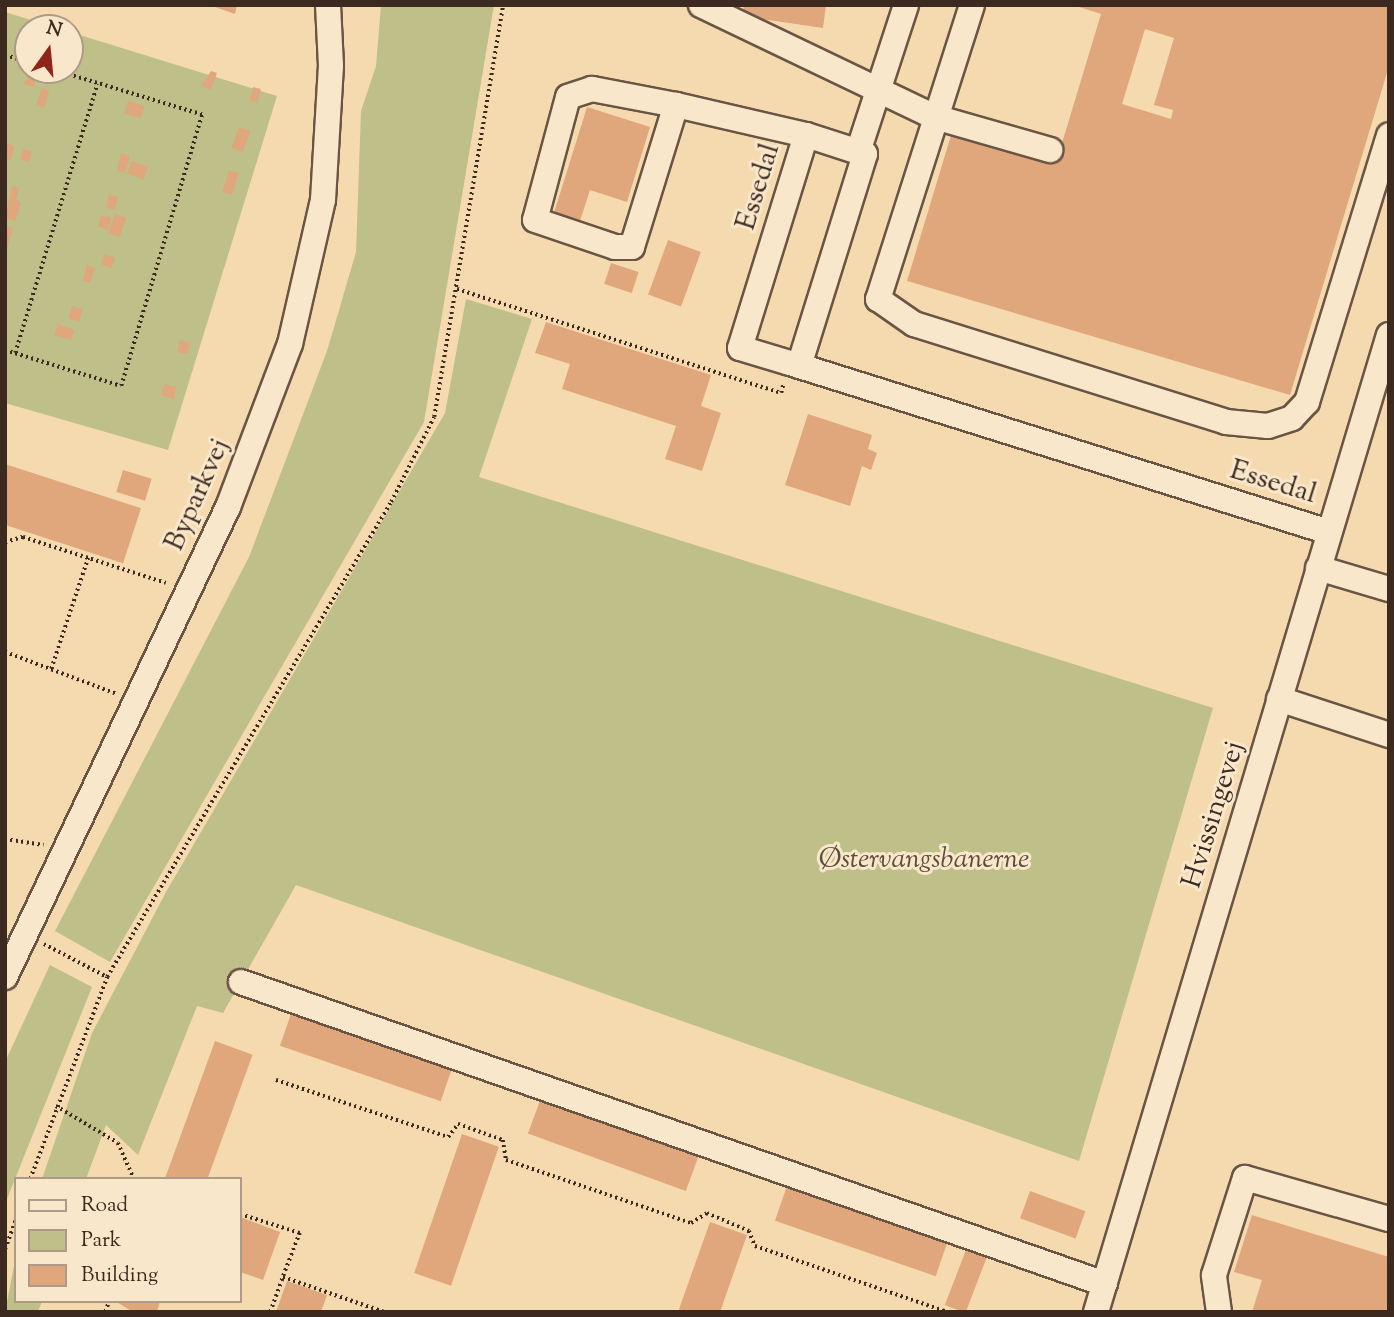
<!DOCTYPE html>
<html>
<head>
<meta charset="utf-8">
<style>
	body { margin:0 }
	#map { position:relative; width:1394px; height:1317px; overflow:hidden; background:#f6daaf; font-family:"Sorts Mill Goudy",serif }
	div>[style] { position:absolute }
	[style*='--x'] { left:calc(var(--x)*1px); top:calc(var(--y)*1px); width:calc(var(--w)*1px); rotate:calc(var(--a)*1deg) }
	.green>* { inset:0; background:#bebf89 }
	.building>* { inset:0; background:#e0a67c; transform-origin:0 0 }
	.path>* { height:3.5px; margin-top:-1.75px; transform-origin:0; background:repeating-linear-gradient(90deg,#3c2920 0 2px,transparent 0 5.5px) }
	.roads { filter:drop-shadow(2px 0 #6a5544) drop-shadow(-2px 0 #6a5544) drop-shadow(0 2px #6a5544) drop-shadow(0 -2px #6a5544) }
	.minor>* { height:24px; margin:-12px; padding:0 12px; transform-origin:12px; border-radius:12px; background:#f9e7cb }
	span { translate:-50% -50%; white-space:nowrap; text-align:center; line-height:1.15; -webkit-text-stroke:6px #f9e7cb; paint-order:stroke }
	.street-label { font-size:28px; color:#3c2920 }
	.park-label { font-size:28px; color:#5c4e3a; font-style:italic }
	.frame { position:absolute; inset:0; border:7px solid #3c2920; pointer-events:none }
	.legend { position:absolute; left:14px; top:1177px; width:228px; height:126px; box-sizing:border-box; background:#f9e7cb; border:2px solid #ad9b87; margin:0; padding:9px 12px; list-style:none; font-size:21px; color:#3c2920 }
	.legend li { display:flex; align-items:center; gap:14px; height:35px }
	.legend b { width:35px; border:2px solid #ad9b87 }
	.north { position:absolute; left:14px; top:14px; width:70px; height:70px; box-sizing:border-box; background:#f9e7cb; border:2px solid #ad9b87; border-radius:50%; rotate:15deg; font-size:19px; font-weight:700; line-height:28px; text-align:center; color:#3c2920 }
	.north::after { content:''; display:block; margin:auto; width:24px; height:32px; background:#8f2418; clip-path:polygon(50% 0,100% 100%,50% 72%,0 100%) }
</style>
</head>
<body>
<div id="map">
	<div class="green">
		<i style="clip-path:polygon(381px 5px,494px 5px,424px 422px,110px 962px,55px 931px,249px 557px,327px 351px,356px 252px,361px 111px,376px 66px)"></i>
		<i style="clip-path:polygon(5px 12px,57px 28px,28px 28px,28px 70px,70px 70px,70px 32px,277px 96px,168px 450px,5px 403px)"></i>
		<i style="clip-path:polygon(466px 299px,532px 319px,479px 477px,1213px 708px,1079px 1161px,296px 885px,223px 1013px,197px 1006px,138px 1155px,106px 1125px,86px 1179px,42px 1179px,92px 1033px,166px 892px,445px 413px)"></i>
		<i style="clip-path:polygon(50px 965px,92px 987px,5px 1204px,5px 1062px)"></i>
		<i style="clip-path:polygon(16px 1256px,16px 1301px,42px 1301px,38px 1312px,5px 1312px)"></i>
	</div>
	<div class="building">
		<i style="clip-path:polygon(209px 5px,237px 5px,235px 14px)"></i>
		<i style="clip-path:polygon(744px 5px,826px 5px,823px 28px,742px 16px)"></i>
		<i style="clip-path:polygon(evenodd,1073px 5px,1389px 5px,1389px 66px,1290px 395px,907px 281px,952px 132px,1056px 163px,1101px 14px,1073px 5px,1145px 29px,1174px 38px,1154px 105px,1173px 110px,1171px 119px,1122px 104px,1145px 29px)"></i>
		<i style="clip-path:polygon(211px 71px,217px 73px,211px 90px,201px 86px)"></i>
		<i style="clip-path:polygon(32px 73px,37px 74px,34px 87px,23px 84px)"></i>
		<i style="left:253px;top:87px;width:8px;height:14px;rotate:14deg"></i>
		<i style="clip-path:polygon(42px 88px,49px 90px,44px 108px,36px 105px)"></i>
		<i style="left:128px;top:101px;width:17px;height:13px;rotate:17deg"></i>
		<i style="clip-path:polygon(587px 107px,650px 127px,627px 202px,590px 190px,579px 224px,553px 216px)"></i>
		<i style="left:239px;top:127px;width:12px;height:22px;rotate:20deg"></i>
		<i style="clip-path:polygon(7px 143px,15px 147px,10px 160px,5px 158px)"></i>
		<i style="left:23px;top:149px;width:9px;height:11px;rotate:13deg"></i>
		<i style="clip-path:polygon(121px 153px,130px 156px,125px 173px,117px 171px)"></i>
		<i style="left:132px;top:161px;width:17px;height:13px;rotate:21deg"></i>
		<i style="left:229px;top:170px;width:10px;height:23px;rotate:17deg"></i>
		<i style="clip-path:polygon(12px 186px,19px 188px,16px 200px,21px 202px,15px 221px,5px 218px)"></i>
		<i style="left:109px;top:195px;width:9px;height:13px;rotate:13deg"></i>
		<i style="left:115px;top:214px;width:12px;height:20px;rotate:20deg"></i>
		<i style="clip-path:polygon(101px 215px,111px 218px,108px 230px,98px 226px)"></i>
		<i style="clip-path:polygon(5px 226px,13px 228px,6px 252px,5px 252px)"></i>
		<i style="left:668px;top:240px;width:35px;height:58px;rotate:20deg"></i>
		<i style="left:105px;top:254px;width:11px;height:11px;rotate:22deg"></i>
		<i style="left:611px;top:263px;width:29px;height:22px;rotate:18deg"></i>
		<i style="clip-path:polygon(87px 265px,95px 268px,90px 283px,83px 281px)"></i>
		<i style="left:72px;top:306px;width:11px;height:13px;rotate:15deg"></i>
		<i style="clip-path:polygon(546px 322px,711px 375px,701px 406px,721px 413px,702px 471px,665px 459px,676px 426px,562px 389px,570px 364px,535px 353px)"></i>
		<i style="clip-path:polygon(58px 324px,74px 330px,71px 340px,54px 335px)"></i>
		<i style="clip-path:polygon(180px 340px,190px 343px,188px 354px,177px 352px)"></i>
		<i style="clip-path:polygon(177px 381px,174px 399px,161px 395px,165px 384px,175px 387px)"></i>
		<i style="clip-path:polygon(808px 414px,872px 435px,868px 449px,877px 453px,871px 470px,862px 466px,850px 506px,785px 485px)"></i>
		<i style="left:5px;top:464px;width:143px;height:58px;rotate:18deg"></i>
		<i style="left:123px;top:470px;width:30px;height:23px;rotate:17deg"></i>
		<i style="left:293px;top:1008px;width:170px;height:40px;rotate:19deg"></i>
		<i style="left:215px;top:1041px;width:40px;height:146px;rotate:20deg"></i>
		<i style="left:542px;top:1095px;width:168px;height:41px;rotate:20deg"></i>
		<i style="left:462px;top:1134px;width:39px;height:147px;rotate:19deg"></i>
		<i style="left:788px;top:1183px;width:170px;height:40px;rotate:19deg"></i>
		<i style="left:1030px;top:1191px;width:59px;height:29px;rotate:20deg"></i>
		<i style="clip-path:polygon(1252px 1215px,1389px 1257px,1389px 1312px,1252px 1312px,1262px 1280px,1234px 1272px)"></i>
		<i style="clip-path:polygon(240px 1217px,280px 1232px,263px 1280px,240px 1272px)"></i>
		<i style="clip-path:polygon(710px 1222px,747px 1235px,720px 1312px,678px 1312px)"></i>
		<i style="left:966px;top:1250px;width:22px;height:59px;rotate:21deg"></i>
		<i style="clip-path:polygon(287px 1281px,327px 1295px,321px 1312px,276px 1312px)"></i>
		<i style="clip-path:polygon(115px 1301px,160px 1301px,157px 1312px,133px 1312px)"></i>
	</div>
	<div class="path">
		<i style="--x:5;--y:55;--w:24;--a:17"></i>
		<i style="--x:457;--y:289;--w:340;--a:17.8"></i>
		<i style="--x:781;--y:393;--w:8;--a:-76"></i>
		<i style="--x:5;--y:350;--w:121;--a:17.2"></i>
		<i style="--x:121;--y:386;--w:283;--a:-73.4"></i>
		<i style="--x:202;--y:115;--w:156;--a:-163.2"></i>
		<i style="--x:15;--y:353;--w:281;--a:-73"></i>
		<i style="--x:5;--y:542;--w:19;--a:-16"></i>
		<i style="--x:23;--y:537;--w:150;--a:17.8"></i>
		<i style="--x:5;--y:652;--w:120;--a:20.6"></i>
		<i style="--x:51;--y:669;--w:117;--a:-71.6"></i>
		<i style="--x:5;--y:839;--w:39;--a:9"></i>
		<i style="--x:44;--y:944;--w:71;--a:27.6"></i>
		<i style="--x:276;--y:1080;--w:181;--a:18.3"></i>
		<i style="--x:448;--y:1137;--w:16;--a:-52"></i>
		<i style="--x:458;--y:1124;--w:48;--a:19.6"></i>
		<i style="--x:503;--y:1140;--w:20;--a:81"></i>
		<i style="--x:506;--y:1160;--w:195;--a:18.8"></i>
		<i style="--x:691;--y:1223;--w:19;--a:-32"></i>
		<i style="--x:707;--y:1213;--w:46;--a:23.2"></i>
		<i style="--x:749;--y:1231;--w:16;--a:68"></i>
		<i style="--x:755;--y:1246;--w:204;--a:18.9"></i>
		<i style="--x:56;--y:1106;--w:72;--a:30.8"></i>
		<i style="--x:118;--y:1143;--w:39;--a:66"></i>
		<i style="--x:30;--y:1179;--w:216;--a:-69.1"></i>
		<i style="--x:107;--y:977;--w:553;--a:-59.13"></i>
		<i style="--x:391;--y:502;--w:95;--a:-63.2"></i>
		<i style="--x:434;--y:417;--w:418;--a:-80.5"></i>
		<i style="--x:240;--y:1214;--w:63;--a:17.6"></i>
		<i style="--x:300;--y:1233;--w:47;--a:111.1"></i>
		<i style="--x:283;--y:1277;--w:107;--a:19.1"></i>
		<i style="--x:5;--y:1249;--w:32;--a:-70"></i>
		<i style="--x:105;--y:1312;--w:12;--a:-70"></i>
		<i style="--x:270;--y:1312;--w:37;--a:-70"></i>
	</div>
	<div class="roads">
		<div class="minor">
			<i style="--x:701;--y:5;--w:259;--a:25.6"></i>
			<i style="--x:935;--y:117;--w:120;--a:16"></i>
			<i style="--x:972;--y:5;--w:309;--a:107.7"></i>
			<i style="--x:878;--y:299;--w:44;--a:34.8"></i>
			<i style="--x:914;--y:324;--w:327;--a:17.4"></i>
			<i style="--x:1226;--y:422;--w:42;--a:5.4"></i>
			<i style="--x:1268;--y:426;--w:25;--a:-18"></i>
			<i style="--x:1292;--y:418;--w:22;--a:-47"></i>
			<i style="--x:1307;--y:402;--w:279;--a:-72.9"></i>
			<i style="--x:676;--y:105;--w:86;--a:-169.2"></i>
			<i style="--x:592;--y:89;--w:25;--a:162"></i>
			<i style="--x:568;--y:97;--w:127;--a:105"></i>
			<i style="--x:535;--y:220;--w:84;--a:18.6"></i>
			<i style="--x:615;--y:247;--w:17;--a:0"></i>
			<i style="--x:632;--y:247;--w:149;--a:-72.8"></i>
			<i style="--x:676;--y:105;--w:133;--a:13"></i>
			<i style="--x:858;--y:152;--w:155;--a:-71.9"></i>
			<i style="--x:799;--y:366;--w:222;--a:-72.7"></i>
			<i style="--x:865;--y:154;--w:62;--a:-162.1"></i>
			<i style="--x:806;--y:135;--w:223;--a:107.2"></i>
			<i style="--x:740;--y:348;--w:52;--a:16.7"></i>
			<i style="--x:790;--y:363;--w:565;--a:17.41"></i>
			<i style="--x:1318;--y:568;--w:74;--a:16.5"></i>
			<i style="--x:1279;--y:699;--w:116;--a:18.1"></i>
			<i style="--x:5;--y:977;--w:520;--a:-64.62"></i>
			<i style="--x:228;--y:507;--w:174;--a:-69.2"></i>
			<i style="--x:290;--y:344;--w:148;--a:-77.1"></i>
			<i style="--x:323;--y:200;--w:134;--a:-86.6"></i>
			<i style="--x:331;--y:66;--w:61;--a:-92.8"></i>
			<i style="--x:241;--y:982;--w:915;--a:19.27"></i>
			<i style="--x:1096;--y:1312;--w:1020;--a:-73.31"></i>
			<i style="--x:1219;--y:1312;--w:37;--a:-98"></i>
			<i style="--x:1214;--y:1275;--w:102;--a:-72.3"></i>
			<i style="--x:1245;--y:1178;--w:150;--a:15.9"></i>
		</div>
	</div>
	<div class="street-label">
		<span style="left:759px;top:187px;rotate:-73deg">Essedal</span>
		<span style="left:1273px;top:483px;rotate:17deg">Essedal</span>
		<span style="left:198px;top:495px;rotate:-66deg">Byparkvej</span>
		<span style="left:1214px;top:815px;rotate:-73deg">Hvissingevej</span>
	</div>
	<div class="park-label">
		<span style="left:924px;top:860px">Østervangsbanerne</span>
	</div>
	<div class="frame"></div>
	<ul class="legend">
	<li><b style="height:9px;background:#f9e7cb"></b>Road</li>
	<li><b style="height:19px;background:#bebf89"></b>Park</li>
	<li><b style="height:19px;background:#e0a67c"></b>Building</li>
	</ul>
	<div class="north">N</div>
</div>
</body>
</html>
